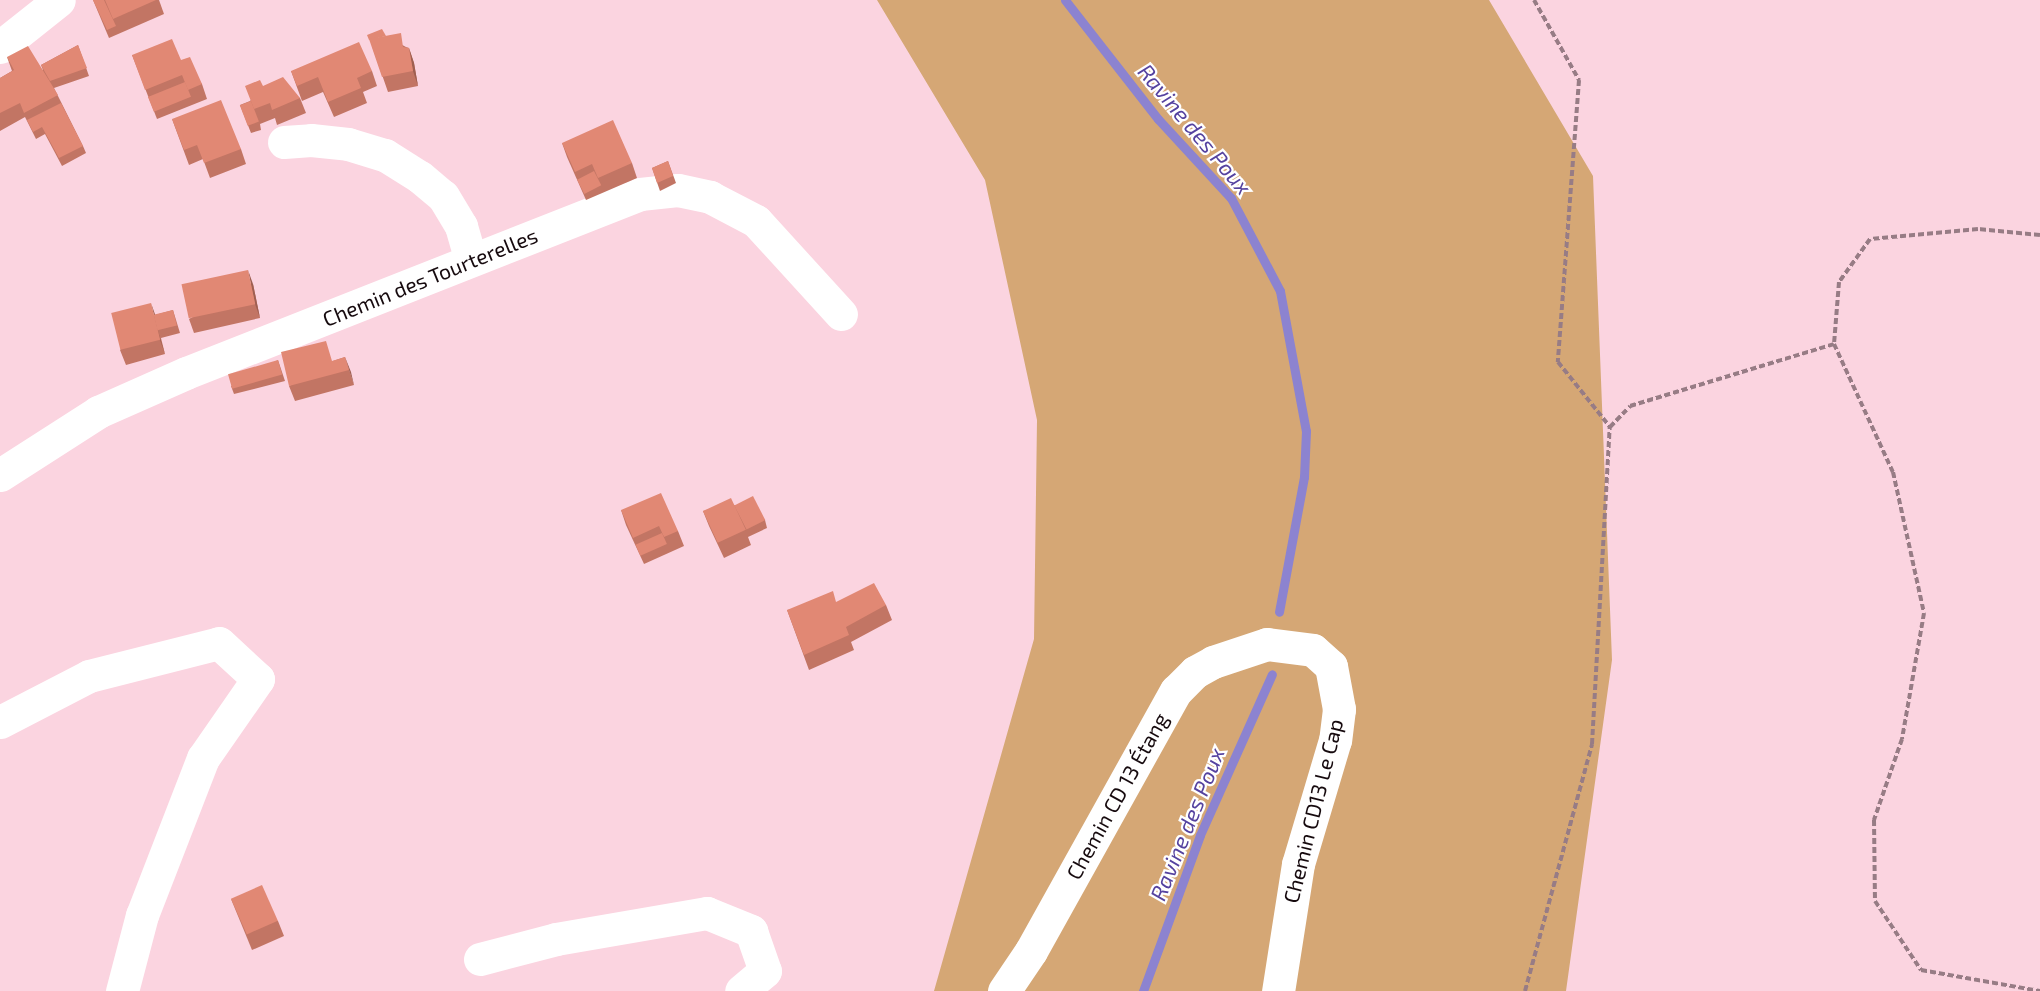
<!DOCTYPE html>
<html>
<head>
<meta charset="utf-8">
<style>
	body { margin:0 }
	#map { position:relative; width:2040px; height:991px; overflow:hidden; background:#fbd4e0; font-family:"Exo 2",sans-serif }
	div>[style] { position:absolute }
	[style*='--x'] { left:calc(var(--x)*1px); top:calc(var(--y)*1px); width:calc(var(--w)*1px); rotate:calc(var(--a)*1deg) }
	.green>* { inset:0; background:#d5a775 }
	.stream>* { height:9px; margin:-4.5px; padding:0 4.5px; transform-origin:4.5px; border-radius:4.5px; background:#8c83d0 }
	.path>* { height:4px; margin-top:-2px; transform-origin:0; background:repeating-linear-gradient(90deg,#977c85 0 6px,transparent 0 9px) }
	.street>* { height:33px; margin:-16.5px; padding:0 16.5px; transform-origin:16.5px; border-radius:16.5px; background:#fff }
	.secondary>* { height:33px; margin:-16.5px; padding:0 16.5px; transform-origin:16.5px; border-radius:16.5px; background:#fff }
	.wall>* { inset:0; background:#c27564 }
	.shaded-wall>* { inset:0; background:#9e5f51 }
	.building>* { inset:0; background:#e18874; transform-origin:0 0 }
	span { translate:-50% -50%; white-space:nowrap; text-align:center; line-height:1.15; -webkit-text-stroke:4.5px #fff; paint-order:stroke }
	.street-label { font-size:21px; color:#160a0e }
	.water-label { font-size:22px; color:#55429f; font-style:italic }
</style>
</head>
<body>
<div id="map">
	<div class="green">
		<i style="clip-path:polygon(877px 0,1489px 0,1593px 176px,1612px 660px,1566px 991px,934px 991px,1034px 639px,1037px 420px,985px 180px)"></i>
	</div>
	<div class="stream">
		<i style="--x:1065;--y:0;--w:151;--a:52"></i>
		<i style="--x:1158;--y:119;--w:108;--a:47.3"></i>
		<i style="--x:1231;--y:198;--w:105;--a:62.2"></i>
		<i style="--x:1280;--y:291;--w:142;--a:79.5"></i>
		<i style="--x:1306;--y:431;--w:46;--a:92.5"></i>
		<i style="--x:1304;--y:477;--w:137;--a:100.5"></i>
		<i style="--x:1143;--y:991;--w:166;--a:-69.9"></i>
		<i style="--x:1200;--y:835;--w:176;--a:-65.9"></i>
	</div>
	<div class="path">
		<i style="--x:1534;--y:0;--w:92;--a:60.6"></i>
		<i style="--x:1579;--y:80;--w:283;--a:94.3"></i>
		<i style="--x:1558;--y:362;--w:83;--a:51.3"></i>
		<i style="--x:2040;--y:235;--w:62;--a:-174.5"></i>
		<i style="--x:1978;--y:229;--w:108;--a:174.7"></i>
		<i style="--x:1870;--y:239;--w:53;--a:125.8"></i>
		<i style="--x:1839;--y:282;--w:62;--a:94.6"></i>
		<i style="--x:1834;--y:344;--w:141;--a:65.3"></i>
		<i style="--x:1893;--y:472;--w:144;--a:77.6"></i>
		<i style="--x:1924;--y:613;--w:128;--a:99.9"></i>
		<i style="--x:1902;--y:739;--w:86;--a:109.1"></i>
		<i style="--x:1874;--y:820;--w:81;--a:89.3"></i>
		<i style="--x:1875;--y:901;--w:83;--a:56.3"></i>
		<i style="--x:1921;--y:970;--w:121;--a:10"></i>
		<i style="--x:1525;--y:991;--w:256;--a:-74.8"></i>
		<i style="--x:1592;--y:744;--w:318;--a:-86.8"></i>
		<i style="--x:1610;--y:427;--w:29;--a:-46"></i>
		<i style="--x:1630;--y:406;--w:213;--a:-16.9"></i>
	</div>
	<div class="street">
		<i style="--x:0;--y:47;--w:75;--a:-38.5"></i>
		<i style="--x:284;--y:142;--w:27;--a:-4"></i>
		<i style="--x:311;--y:140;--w:37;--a:6"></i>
		<i style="--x:348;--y:144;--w:39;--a:17"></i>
		<i style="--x:385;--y:155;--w:41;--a:32.2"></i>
		<i style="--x:420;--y:177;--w:30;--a:40"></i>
		<i style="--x:443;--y:196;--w:35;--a:59"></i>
		<i style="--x:461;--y:226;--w:35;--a:74"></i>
		<i style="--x:0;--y:475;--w:117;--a:-32.7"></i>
		<i style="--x:98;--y:412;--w:96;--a:-23.9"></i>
		<i style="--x:186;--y:373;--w:488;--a:-21.5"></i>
		<i style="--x:640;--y:194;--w:38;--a:-6"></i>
		<i style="--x:678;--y:190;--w:33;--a:12"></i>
		<i style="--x:710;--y:197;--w:52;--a:27.6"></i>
		<i style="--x:756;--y:221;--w:126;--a:47.6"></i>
		<i style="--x:0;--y:722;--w:100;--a:-27.3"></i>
		<i style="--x:89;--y:676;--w:134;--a:-14.2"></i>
		<i style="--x:219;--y:643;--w:53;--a:42.7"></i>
		<i style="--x:258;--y:679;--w:96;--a:124.8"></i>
		<i style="--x:203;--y:758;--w:168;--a:111.2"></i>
		<i style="--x:142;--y:915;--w:79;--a:104.7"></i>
		<i style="--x:480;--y:959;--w:79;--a:-14.7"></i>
		<i style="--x:556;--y:939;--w:153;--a:-9.8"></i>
		<i style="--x:707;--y:913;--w:48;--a:22.2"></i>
		<i style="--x:751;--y:931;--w:42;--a:70.7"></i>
		<i style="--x:765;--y:971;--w:31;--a:140"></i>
	</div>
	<div class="secondary">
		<i style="--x:1004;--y:991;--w:48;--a:-56"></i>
		<i style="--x:1031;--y:951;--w:298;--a:-60.9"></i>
		<i style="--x:1176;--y:691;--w:27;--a:-45"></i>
		<i style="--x:1195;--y:672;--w:21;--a:-29"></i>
		<i style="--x:1213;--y:662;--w:57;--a:-18.4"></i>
		<i style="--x:1267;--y:644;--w:46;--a:7.4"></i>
		<i style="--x:1313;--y:650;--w:24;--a:42"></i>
		<i style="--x:1331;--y:666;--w:44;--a:79.5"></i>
		<i style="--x:1339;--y:709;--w:31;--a:97"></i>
		<i style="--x:1335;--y:740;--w:129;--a:106.6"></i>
		<i style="--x:1298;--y:864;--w:129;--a:98.9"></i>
	</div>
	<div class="wall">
		<i style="clip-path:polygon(93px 0,159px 0,164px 14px,109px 38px)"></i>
		<i style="clip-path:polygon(386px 36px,406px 47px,409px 48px,414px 63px,418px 86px,388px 92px,372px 46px)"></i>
		<i style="clip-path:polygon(78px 45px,89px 76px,54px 88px,83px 146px,86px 153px,62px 166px,45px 134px,36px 139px,25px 117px,0 131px,0 78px,12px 71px,7px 57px,43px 70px,41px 65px)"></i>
		<i style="clip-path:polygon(132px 55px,181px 60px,202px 84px,207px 99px,157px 119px)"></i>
		<i style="clip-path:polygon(291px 71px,372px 71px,377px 86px,363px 92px,367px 103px,334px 117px,323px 92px,302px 101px)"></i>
		<i style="clip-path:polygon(263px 86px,300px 98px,306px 113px,277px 125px,275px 118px,260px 124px,261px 130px,251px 133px,240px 105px,250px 101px)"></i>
		<i style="clip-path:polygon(172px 119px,241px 149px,246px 164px,210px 178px,203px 159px,189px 165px)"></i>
		<i style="clip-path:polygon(562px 143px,632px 163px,637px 178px,586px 200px,567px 157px)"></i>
		<i style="clip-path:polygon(668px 161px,676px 183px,660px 191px,652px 168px)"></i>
		<i style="clip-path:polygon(253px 284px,260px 318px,194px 333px,189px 319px)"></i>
		<i style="clip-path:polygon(173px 310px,180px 333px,161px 338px,165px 354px,126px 365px,120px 350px,155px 315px)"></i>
		<i style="clip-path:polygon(345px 357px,354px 385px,295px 401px,289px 386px,333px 361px)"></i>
		<i style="clip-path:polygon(278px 360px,285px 381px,234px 394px,231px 386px)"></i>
		<i style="clip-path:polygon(734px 505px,765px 520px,767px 528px,748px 537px,751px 545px,724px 558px,709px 526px,703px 511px)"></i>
		<i style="clip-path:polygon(621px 510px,678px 531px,684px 546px,644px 564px,626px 525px)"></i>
		<i style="clip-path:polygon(837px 602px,886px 605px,892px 620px,851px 642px,854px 650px,809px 670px,787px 610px)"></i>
		<i style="clip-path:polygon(231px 899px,278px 921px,284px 936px,252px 950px)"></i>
	</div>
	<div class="shaded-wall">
		<i style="clip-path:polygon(409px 48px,414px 63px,418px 86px,413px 71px)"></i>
		<i style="clip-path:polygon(248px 270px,253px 284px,260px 318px,255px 304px)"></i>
		<i style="clip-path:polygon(151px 303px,156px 317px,158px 331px,165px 354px,160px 340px)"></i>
		<i style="clip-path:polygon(345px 357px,351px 372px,354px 385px,349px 370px)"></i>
	</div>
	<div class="building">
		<i style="clip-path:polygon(93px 0,104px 0,116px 26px,107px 30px)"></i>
		<i style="clip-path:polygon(105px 0,156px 0,113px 19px)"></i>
		<i style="clip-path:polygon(382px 29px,386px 36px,369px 40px,367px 35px)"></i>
		<i style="clip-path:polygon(401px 33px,403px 47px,409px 48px,413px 71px,382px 77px,369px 39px)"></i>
		<i style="clip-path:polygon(172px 39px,181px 60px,190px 57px,202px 84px,188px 90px,182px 75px,145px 90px,132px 55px)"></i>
		<i style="clip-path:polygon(359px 42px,372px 71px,357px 78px,361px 88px,328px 102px,318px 77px,297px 86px,291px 71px)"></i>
		<i style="clip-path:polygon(78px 45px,87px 68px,50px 81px,41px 65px)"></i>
		<i style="clip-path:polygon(28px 46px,58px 95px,24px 113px,20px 103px,0 113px,0 78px,14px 70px,7px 57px)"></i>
		<i style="clip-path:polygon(283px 77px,300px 98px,272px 110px,270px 103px,254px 109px,245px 86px,260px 80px,263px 86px)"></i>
		<i style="left:185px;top:82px;width:16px;height:40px;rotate:68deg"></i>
		<i style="clip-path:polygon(221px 100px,241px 149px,204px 163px,197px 145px,184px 150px,172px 119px)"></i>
		<i style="left:251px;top:101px;width:22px;height:12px;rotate:69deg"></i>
		<i style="clip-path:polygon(61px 103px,83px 146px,59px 158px,42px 127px,33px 132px,27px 120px)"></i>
		<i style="clip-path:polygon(613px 120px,632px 163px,598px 178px,592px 164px,575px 172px,562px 143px)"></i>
		<i style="clip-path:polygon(668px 161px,673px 176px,657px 183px,652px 168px)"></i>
		<i style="left:594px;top:171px;width:16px;height:19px;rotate:63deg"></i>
		<i style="left:248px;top:270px;width:35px;height:68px;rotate:78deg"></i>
		<i style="left:151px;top:303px;width:38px;height:41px;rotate:76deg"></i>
		<i style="left:173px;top:310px;width:16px;height:20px;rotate:76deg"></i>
		<i style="clip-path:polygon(326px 341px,332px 361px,345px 357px,349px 370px,289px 386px,281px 352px)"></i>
		<i style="left:278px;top:360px;width:15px;height:52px;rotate:74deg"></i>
		<i style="clip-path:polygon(661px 493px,678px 531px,664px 537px,659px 526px,633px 538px,621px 510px)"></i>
		<i style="left:753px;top:496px;width:27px;height:21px;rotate:63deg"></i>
		<i style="left:731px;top:498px;width:35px;height:31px;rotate:65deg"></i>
		<i style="left:662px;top:533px;width:12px;height:29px;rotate:66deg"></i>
		<i style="clip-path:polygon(874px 583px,886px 605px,846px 627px,849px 635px,804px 655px,787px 610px,833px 591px,836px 602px)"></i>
		<i style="left:262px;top:885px;width:39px;height:34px;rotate:66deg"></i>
	</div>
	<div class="street-label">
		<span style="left:430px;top:277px;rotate:-22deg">Chemin des Tourterelles</span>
		<span style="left:1117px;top:796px;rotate:-61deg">Chemin CD 13 Étang</span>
		<span style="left:1313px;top:811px;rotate:-76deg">Chemin CD13 Le Cap</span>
	</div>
	<div class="water-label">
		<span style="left:1195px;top:129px;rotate:50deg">Ravine des Poux</span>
		<span style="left:1187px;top:824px;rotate:-68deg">Ravine des Poux</span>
	</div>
</div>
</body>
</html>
